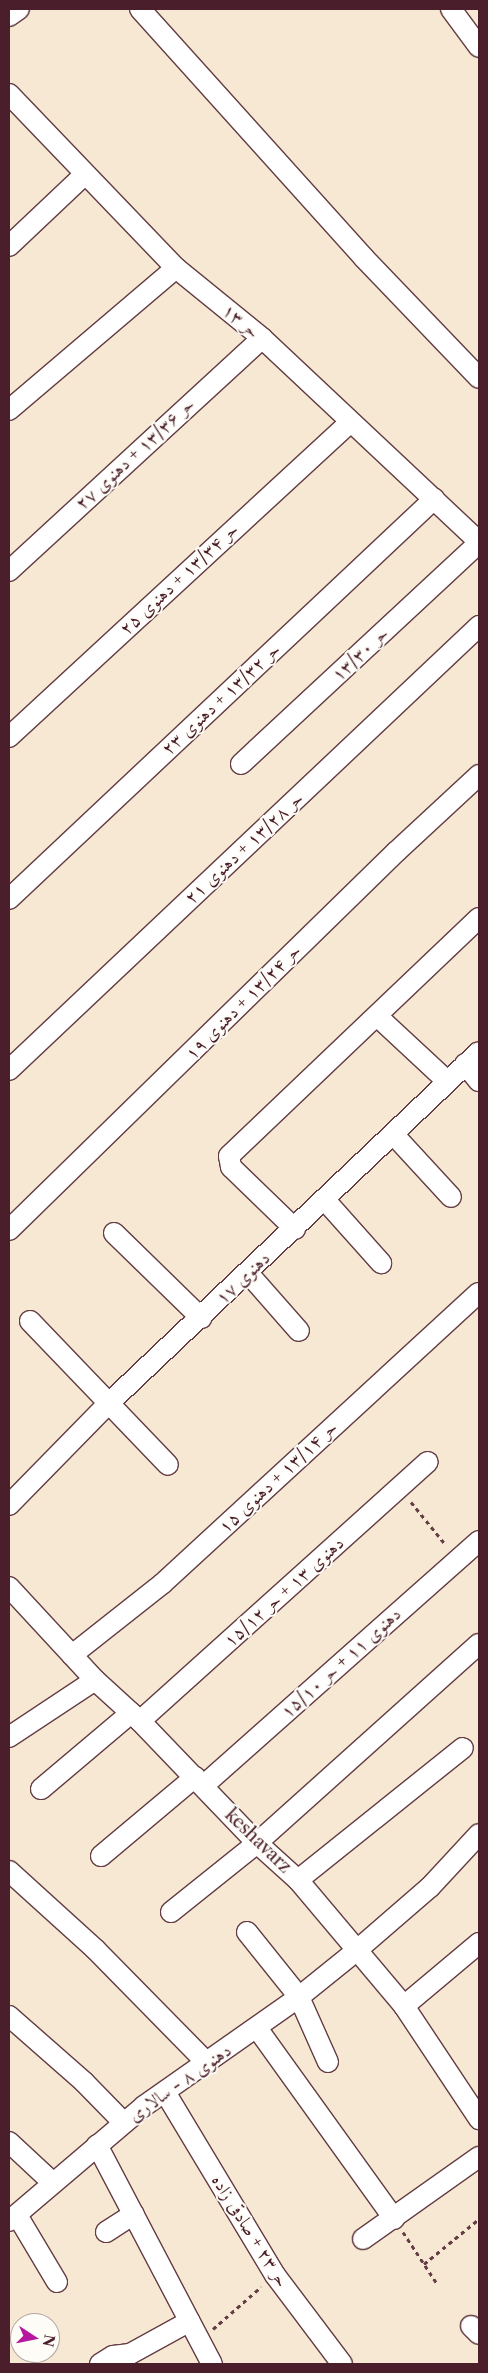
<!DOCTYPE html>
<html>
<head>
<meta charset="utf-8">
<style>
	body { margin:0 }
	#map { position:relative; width:488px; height:2373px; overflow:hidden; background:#f7e8d3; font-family:"Libre Caslon Text",Amiri,serif }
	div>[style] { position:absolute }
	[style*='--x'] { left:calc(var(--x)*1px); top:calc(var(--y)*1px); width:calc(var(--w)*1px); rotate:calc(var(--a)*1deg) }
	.path>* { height:3px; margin-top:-1.5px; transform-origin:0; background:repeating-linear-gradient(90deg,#643d44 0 4px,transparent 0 8px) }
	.roads { filter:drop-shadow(1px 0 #643d44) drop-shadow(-1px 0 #643d44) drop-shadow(0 1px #643d44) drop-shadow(0 -1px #643d44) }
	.minor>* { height:20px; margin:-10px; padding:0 10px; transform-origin:10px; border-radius:10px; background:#fff }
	span { translate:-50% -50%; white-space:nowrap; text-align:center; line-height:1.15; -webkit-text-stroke:4px #fdfcf7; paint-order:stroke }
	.street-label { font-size:18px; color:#4a1f2b }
	.frame { position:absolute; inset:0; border:10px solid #4a1f2b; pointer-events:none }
	.north { position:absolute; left:10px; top:2313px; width:50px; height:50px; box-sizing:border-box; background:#fdfcf7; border:1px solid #b5a4a5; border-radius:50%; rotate:101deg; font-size:14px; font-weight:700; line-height:20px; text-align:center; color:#4a1f2b }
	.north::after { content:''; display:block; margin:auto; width:18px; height:22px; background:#b5179e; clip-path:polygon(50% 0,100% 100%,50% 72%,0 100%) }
</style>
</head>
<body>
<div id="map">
	<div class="path">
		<i style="--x:411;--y:1502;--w:55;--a:50.9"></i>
		<i style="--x:403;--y:2232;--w:60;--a:56.6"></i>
		<i style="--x:424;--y:2264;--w:71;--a:-39.3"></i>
		<i style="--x:213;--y:2329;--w:64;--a:-41.2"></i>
	</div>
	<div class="roads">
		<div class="minor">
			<i style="--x:140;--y:9;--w:335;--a:48"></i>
			<i style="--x:364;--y:258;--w:166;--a:46.2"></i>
			<i style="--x:451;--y:9;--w:47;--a:53.6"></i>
			<i style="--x:9;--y:16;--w:12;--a:-35"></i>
			<i style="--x:9;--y:94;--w:241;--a:46.2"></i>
			<i style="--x:176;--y:268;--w:111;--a:39.1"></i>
			<i style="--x:262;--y:338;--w:298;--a:43.2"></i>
			<i style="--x:9;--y:246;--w:103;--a:-43.4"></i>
			<i style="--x:9;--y:410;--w:219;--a:-40.4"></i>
			<i style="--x:9;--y:571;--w:344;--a:-42.6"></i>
			<i style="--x:9;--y:737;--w:464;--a:-42.7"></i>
			<i style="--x:241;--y:764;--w:325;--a:-42.9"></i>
			<i style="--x:9;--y:899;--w:584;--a:-43.26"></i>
			<i style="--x:377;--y:1016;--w:96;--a:42.9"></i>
			<i style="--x:465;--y:1064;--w:22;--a:51"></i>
			<i style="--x:9;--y:1070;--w:647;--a:-43.37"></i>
			<i style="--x:394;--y:1135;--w:84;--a:47.4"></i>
			<i style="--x:324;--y:1199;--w:86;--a:48.3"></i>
			<i style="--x:295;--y:1229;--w:89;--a:-135.9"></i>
			<i style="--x:231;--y:1167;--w:11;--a:-100"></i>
			<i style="--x:229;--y:1156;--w:345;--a:-43.6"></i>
			<i style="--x:9;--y:1230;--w:542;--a:-44.33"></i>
			<i style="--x:397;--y:851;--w:112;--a:-42.8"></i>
			<i style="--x:114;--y:1233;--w:122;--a:44.3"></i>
			<i style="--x:248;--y:1273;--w:77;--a:48.7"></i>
			<i style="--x:30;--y:1321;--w:199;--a:46.2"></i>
			<i style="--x:9;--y:1505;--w:141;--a:-45.6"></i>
			<i style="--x:108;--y:1404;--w:511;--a:-43.49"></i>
			<i style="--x:9;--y:1587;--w:127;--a:47.2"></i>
			<i style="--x:95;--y:1680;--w:61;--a:42.3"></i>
			<i style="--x:140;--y:1721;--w:169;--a:46.2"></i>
			<i style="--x:257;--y:1843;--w:55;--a:42.1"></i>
			<i style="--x:298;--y:1880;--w:165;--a:49.9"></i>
			<i style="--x:404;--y:2006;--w:136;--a:56.4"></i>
			<i style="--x:72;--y:1655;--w:115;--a:-38.3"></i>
			<i style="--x:162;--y:1584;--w:430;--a:-42.6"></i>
			<i style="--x:140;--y:1721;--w:387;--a:-42"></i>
			<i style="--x:9;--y:1737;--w:103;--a:-33.5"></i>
			<i style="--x:203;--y:1786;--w:369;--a:-41.6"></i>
			<i style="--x:41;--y:1789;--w:118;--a:-40.2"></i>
			<i style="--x:101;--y:1856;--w:123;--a:-40"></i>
			<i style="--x:9;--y:1871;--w:116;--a:42.2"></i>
			<i style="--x:95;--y:1949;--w:160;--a:45.5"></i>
			<i style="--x:298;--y:1880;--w:211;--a:-38.7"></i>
			<i style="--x:171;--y:1912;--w:110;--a:-38.7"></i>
			<i style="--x:257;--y:1843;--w:298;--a:-41.9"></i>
			<i style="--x:247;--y:1932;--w:83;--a:51.3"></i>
			<i style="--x:299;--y:1997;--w:71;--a:66"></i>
			<i style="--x:404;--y:2006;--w:98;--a:-40"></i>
			<i style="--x:9;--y:2016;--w:100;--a:41.3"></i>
			<i style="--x:84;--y:2082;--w:57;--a:45.7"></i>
			<i style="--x:257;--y:2028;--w:235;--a:54.3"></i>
			<i style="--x:165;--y:2092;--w:214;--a:59"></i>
			<i style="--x:275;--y:2275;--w:111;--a:53"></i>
			<i style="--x:9;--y:2142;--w:60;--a:43"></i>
			<i style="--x:97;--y:2145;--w:247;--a:62.3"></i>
			<i style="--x:17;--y:2215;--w:78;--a:59.2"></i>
			<i style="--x:9;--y:2221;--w:177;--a:-40.4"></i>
			<i style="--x:144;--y:2106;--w:189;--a:-35.1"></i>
			<i style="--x:299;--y:1997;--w:73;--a:-38.9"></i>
			<i style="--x:356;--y:1951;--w:98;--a:-40.9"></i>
			<i style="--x:430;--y:1887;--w:72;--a:-47.2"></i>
			<i style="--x:106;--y:2232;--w:33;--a:-33"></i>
			<i style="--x:363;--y:2239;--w:142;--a:-35.3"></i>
			<i style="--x:471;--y:2326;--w:11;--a:45"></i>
			<i style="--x:100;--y:2364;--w:15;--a:-32"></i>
			<i style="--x:113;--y:2356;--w:17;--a:-7"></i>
			<i style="--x:130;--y:2354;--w:68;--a:-28.8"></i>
		</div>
	</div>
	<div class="street-label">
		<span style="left:241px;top:321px;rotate:40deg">حر ۱۳</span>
		<span style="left:135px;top:454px;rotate:-43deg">حر ۱۳/۳۶ + دهنوی ۲۷</span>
		<span style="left:179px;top:579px;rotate:-43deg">حر ۱۳/۳۴ + دهنوی ۲۵</span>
		<span style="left:360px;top:654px;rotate:-43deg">حر ۱۳/۳۰</span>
		<span style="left:221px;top:699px;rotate:-43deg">حر ۱۳/۳۲ + دهنوی ۲۳</span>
		<span style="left:244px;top:848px;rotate:-43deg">حر ۱۳/۲۸ + دهنوی ۲۱</span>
		<span style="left:243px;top:1002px;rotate:-45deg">حر ۱۳/۲۴ + دهنوی ۱۹</span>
		<span style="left:243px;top:1278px;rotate:-43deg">دهنوی ۱۷</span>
		<span style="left:278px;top:1477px;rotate:-43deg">حر ۱۳/۱۴ + دهنوی ۱۵</span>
		<span style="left:284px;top:1592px;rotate:-42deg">دهنوی ۱۳ + حر ۱۵/۱۲</span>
		<span style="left:341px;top:1663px;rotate:-42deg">دهنوی ۱۱ + حر ۱۵/۱۰</span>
		<span style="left:258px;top:1841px;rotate:44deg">keshavarz</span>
		<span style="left:180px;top:2083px;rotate:-35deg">دهنوی ۸ - سالاری</span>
		<span style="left:250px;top:2231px;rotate:58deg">حر ۲۳ + صادقی زاده</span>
	</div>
	<div class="frame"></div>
	<div class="north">N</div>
</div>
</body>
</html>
